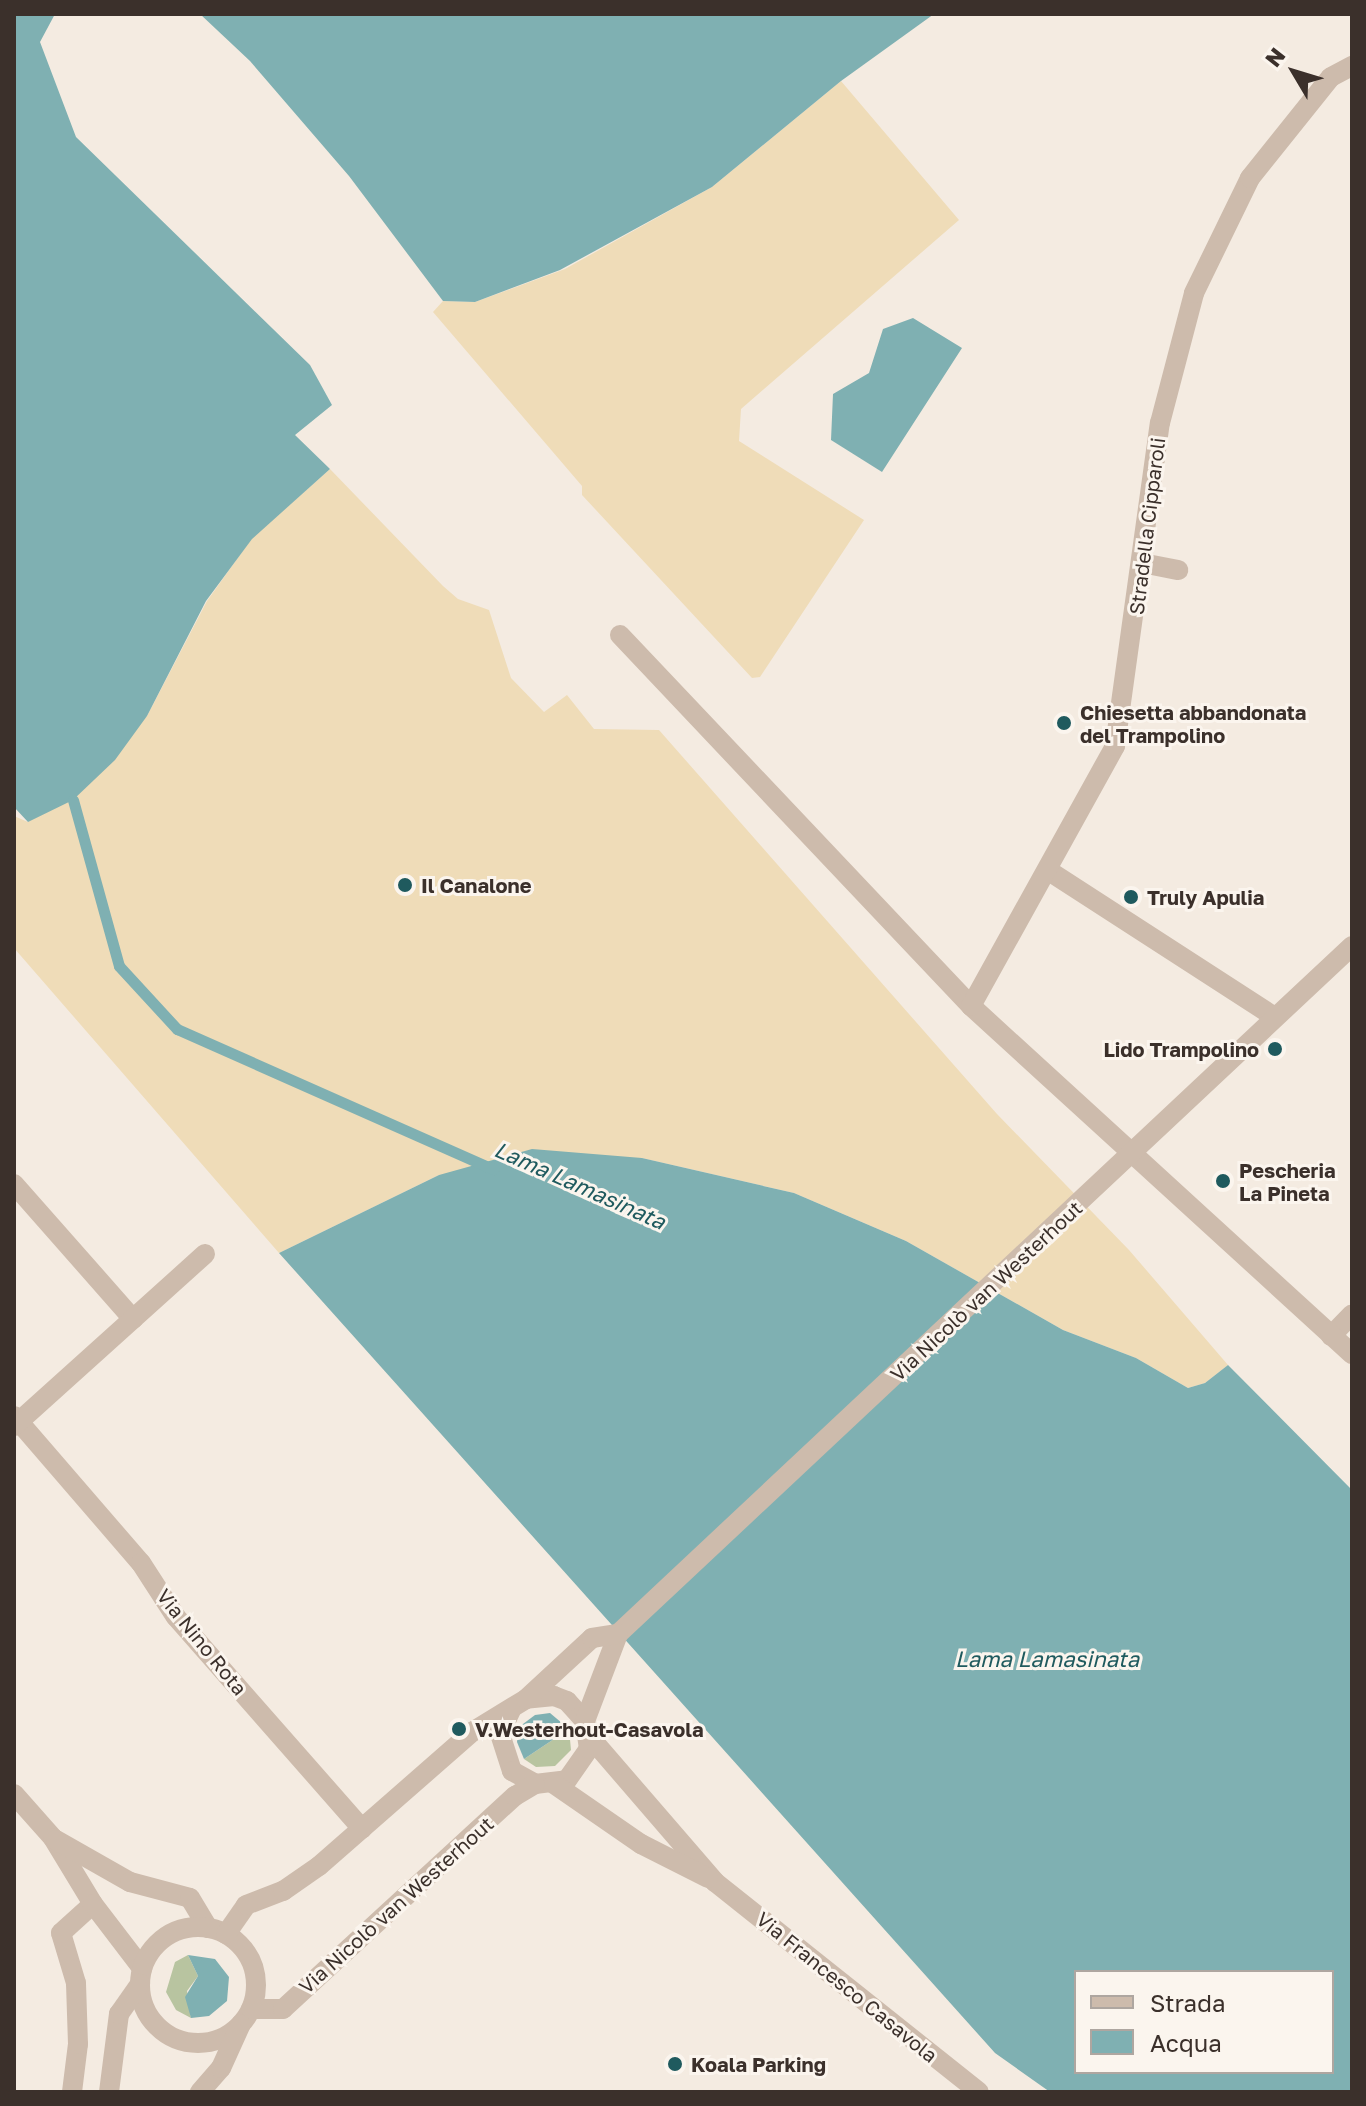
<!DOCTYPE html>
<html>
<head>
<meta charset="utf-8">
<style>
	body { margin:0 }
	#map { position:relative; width:1366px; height:2106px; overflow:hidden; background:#f4ebe1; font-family:"Golos Text",sans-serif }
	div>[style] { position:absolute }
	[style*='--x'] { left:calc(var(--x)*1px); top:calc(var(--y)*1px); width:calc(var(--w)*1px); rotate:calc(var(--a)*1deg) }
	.green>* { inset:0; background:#b8c4a0 }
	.sand>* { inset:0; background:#efdcb8 }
	.water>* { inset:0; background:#7fb0b2 }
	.stream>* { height:11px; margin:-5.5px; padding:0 5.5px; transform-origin:5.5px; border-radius:5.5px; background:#7fb0b2 }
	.lane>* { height:20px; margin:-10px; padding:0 10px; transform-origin:10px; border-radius:10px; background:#cdbbac }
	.street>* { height:20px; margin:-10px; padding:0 10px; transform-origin:10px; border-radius:10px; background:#cdbbac }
	.street>.ring { margin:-10px; padding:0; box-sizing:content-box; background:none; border:20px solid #cdbbac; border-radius:50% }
	.dots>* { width:22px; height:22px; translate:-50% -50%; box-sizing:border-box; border:4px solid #fbf5ee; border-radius:50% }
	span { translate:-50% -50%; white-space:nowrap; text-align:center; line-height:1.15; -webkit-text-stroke:6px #fbf5ee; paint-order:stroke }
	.street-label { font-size:20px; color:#3b302b }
	.poi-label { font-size:20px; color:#3b302b; font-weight:700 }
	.left { translate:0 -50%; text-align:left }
	.right { translate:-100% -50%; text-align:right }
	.water-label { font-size:22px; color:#1f5a5e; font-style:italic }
	.frame { position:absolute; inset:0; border:16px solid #3b302b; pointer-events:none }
	.legend { position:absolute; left:1074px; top:1970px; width:260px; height:104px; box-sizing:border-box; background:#fbf5ee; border:2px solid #aea6a0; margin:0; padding:10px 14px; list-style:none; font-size:24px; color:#3b302b }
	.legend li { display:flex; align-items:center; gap:16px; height:40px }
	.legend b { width:40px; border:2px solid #aea6a0 }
	.north { position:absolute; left:1254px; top:32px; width:80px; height:80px; -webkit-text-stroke:6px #fbf5ee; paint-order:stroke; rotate:308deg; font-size:22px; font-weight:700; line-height:32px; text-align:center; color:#3b302b }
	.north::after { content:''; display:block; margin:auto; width:28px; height:36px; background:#3b302b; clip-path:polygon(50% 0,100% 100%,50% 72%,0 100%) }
</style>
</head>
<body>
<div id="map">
	<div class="green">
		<i style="clip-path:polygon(569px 1729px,571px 1750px,555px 1766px,536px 1767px,524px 1759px)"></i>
		<i style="clip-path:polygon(188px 1955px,198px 1976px,187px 1991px,191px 2018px,176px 2010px,166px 1992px,175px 1962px)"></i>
	</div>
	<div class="sand">
		<i style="clip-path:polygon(841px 81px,959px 220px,741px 409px,739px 441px,864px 520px,760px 677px,752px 678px,582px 495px,582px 486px,433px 312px,443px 301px,475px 302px,565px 269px,712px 187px)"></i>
		<i style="clip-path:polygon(330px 469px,443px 586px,458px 599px,489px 610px,511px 678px,544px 712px,567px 695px,594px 729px,659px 730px,997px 1114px,1129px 1250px,1228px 1365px,1205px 1383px,1188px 1388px,1136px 1358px,1063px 1330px,906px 1241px,794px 1193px,642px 1158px,439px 1175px,279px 1253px,14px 948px,14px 816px,28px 822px,147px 716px,207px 601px,252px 538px)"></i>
	</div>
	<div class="water">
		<i style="clip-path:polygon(14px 14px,55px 14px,40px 42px,76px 137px,310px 365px,332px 405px,295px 435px,330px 469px,252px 539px,206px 601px,147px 716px,115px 760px,73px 800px,28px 822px,14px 807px)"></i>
		<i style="clip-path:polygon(200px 14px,934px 14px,841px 81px,712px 187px,560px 270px,475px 302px,443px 301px,349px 176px,250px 61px)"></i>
		<i style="clip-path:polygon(913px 318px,962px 348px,882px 472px,831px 440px,833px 394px,869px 373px,883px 329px)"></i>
		<i style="clip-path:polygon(evenodd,532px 1149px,642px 1158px,794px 1193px,906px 1241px,1063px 1330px,1136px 1358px,1188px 1388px,1205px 1383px,1228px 1365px,1352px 1490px,1352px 2092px,1050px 2092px,995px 2053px,279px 1253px,439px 1175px,532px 1149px,1076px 1972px,1332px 1972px,1332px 2072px,1076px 2072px,1076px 1972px)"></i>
		<i style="clip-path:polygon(550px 1713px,569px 1729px,524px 1759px,517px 1742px,519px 1727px,535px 1715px)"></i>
		<i style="clip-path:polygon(188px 1955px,215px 1959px,229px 1977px,227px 2001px,209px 2016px,191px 2018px,185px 1997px,198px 1976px)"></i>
	</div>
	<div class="stream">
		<i style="--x:73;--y:800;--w:172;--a:74.5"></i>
		<i style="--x:119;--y:966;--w:86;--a:47.4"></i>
		<i style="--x:177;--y:1029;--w:346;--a:23.9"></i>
	</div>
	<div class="lane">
		<i style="--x:1142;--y:563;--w:37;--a:11"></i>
		<i style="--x:14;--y:1184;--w:180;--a:48.6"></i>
		<i style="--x:1331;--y:1336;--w:30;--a:-46"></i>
		<i style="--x:72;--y:2092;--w:48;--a:-82.9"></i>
		<i style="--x:78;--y:2044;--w:61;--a:-91.9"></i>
		<i style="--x:76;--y:1983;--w:52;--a:-106.7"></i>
		<i style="--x:61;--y:1933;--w:43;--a:-42.2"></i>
	</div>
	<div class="street">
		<i style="--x:620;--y:635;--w:511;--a:46.59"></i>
		<i style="--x:971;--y:1006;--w:516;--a:42.41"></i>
		<i style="--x:1049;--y:871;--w:267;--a:32.9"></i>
		<i style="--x:971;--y:1006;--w:297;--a:-61"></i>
		<i style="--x:1115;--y:746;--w:326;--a:-82.1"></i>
		<i style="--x:1160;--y:423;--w:134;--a:-75.3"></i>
		<i style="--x:1194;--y:293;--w:128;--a:-64"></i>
		<i style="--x:1250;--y:178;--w:129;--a:-51.3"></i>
		<i style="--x:1331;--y:77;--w:24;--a:-28"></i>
		<i style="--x:14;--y:1416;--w:194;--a:49.2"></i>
		<i style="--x:141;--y:1563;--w:64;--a:57.1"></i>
		<i style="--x:176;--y:1617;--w:282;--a:48.7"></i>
		<i style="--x:14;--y:1426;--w:257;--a:-42"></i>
		<i style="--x:511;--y:1710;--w:26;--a:115"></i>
		<i style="--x:500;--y:1734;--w:39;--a:72"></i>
		<i style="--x:512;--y:1771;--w:26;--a:29"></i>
		<i style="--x:535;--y:1784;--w:32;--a:-7"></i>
		<i style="--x:567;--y:1780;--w:38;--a:-55"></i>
		<i style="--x:589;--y:1749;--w:28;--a:-98"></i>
		<i style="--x:585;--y:1721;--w:27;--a:-132"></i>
		<i style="--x:567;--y:1701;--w:14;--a:-159"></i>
		<i style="--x:554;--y:1696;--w:28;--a:174"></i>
		<i style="--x:585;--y:1721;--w:93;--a:-69.2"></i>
		<i style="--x:618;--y:1634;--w:1006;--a:-43.15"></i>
		<i style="--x:589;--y:1736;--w:193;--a:49.2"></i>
		<i style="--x:715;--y:1882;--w:337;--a:38.5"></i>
		<i style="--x:554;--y:1784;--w:106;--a:34.6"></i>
		<i style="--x:641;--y:1844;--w:75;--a:26.9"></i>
		<i style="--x:14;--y:1794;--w:59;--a:48.4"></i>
		<i style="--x:53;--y:1838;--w:77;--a:58.8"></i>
		<i style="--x:93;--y:1904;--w:81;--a:52.6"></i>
		<i style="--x:56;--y:1840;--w:85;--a:29.6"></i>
		<i style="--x:130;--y:1882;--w:62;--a:14.9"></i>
		<i style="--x:190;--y:1898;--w:35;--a:59"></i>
		<i class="ring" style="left:140px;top:1927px;width:96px;height:96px"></i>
		<i style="--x:226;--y:1934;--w:35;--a:-55"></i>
		<i style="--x:246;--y:1905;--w:40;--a:-21"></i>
		<i style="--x:283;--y:1891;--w:44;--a:-34.8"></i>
		<i style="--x:319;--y:1866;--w:203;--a:-41.2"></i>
		<i style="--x:472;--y:1732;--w:63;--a:-31.4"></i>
		<i style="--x:526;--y:1699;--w:90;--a:-42.7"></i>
		<i style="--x:592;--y:1638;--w:26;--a:-9"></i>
		<i style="--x:251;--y:2009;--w:32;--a:0"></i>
		<i style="--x:283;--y:2009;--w:315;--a:-42.6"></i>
		<i style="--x:515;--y:1796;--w:23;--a:-31"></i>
		<i style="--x:109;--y:2092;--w:79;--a:-82.7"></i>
		<i style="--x:119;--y:2014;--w:37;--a:-55"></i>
		<i style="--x:200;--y:2092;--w:32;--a:-49"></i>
		<i style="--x:221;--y:2068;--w:48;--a:-65.6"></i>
	</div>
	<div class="dots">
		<i style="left:1064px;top:723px;background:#1f5a5e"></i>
		<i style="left:405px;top:885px;background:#1f5a5e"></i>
		<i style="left:1131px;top:897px;background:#1f5a5e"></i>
		<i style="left:1275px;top:1049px;background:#1f5a5e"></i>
		<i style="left:1223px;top:1181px;background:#1f5a5e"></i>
		<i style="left:459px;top:1729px;background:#1f5a5e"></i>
		<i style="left:675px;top:2064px;background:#1f5a5e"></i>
	</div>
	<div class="street-label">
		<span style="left:1147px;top:526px;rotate:-83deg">Stradella Cipparoli</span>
		<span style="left:986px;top:1291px;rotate:-43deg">Via Nicolò van Westerhout</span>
		<span style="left:202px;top:1642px;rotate:51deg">Via Nino Rota</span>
		<span style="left:396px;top:1905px;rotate:-42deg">Via Nicolò van Westerhout</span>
		<span style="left:847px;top:1987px;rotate:39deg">Via Francesco Casavola</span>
	</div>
	<div class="poi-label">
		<span class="left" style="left:1080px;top:724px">Chiesetta abbandonata<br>del Trampolino</span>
		<span class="left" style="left:421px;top:885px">Il Canalone</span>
		<span class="left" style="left:1147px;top:897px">Truly Apulia</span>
		<span class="right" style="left:1259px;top:1049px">Lido Trampolino</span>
		<span class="left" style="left:1239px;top:1182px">Pescheria<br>La Pineta</span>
		<span class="left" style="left:475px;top:1729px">V.Westerhout-Casavola</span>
		<span class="left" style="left:691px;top:2064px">Koala Parking</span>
	</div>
	<div class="water-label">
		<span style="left:580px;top:1185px;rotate:24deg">Lama Lamasinata</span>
		<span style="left:1047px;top:1659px">Lama Lamasinata</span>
	</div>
	<div class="frame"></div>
	<ul class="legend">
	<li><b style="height:10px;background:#cdbbac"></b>Strada</li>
	<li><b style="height:22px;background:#7fb0b2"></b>Acqua</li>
	</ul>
	<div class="north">N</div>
</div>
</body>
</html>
